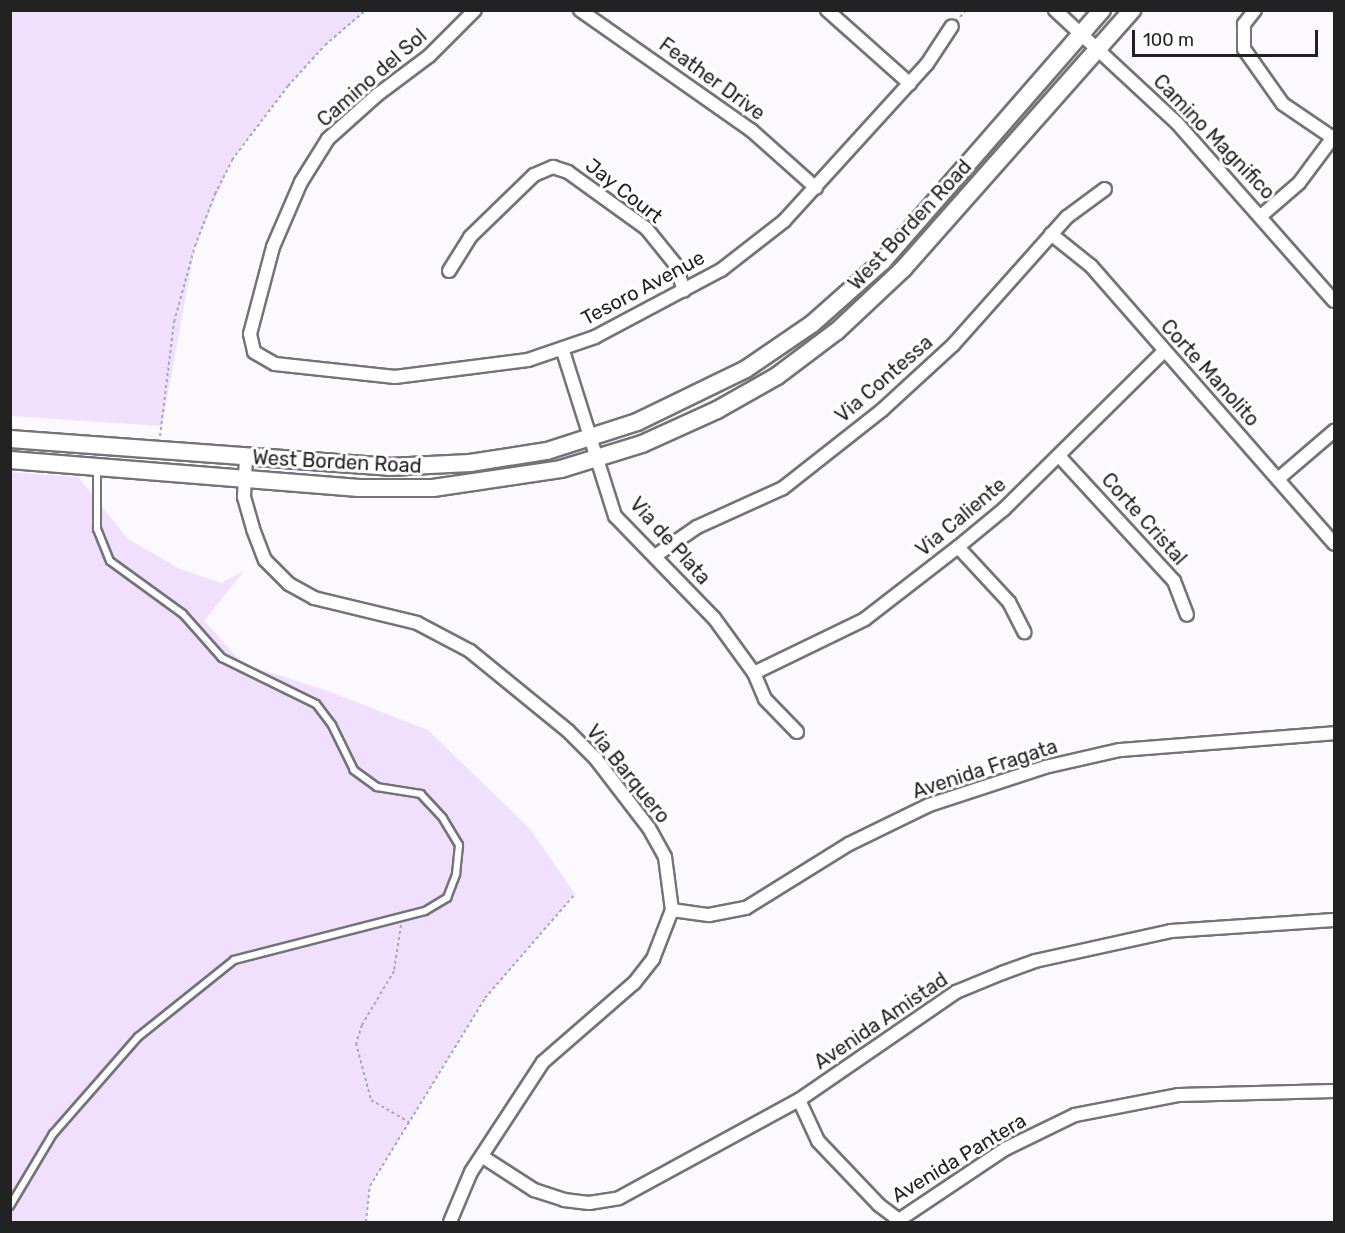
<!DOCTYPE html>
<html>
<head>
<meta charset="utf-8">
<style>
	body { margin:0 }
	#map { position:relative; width:1345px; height:1233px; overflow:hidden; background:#fbf9fd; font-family:Rubik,sans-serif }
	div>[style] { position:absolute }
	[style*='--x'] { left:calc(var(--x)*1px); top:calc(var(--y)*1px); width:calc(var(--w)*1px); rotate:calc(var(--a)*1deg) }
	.green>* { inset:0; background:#f0dffd }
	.path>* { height:2px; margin-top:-1px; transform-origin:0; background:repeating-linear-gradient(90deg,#a9a8ab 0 3px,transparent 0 6px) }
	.roads { filter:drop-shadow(2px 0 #757377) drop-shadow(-2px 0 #757377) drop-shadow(0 2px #757377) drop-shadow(0 -2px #757377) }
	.lane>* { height:6px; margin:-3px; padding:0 3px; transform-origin:3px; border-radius:3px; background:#fff }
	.street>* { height:12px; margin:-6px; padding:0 6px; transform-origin:6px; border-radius:6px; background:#fff }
	.secondary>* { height:16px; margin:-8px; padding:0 8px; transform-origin:8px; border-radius:8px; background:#fff }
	span { translate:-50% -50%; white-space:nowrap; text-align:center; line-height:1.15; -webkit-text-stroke:6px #fff; paint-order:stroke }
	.street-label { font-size:20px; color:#232223 }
	.frame { position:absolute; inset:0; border:12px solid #232223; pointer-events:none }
	.scale { position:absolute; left:1132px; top:30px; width:186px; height:27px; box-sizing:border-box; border:3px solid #232223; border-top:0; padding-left:8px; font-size:18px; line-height:21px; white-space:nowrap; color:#232223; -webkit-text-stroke:4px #fff; paint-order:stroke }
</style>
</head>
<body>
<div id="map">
	<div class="green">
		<i style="clip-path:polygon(10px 11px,366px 11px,325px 45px,288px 86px,232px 160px,195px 246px,162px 426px,11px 416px)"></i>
		<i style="clip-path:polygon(10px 472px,78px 477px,128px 539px,180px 569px,221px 583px,244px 571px,204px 621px,243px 664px,328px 691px,428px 730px,530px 829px,575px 894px,485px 998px,370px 1186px,366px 1222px,11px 1222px)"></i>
	</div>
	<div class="path">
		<i style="--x:960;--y:17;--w:9;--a:-49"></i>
		<i style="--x:160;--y:436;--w:115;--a:-83"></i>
		<i style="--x:174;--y:322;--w:79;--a:-74.6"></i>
		<i style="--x:195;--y:246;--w:56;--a:-69"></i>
		<i style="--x:215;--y:194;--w:38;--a:-63"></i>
		<i style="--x:232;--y:160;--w:93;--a:-52.9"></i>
		<i style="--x:288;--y:86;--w:55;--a:-47.9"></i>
		<i style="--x:325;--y:45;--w:54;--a:-40.5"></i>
		<i style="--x:401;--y:925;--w:47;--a:98.7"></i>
		<i style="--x:394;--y:971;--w:63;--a:120.7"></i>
		<i style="--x:362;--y:1025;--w:19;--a:108"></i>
		<i style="--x:356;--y:1043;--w:59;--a:75.3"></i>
		<i style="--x:371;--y:1100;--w:44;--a:30.1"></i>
		<i style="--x:366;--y:1222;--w:36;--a:-84"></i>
		<i style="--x:370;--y:1186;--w:220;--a:-58.5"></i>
		<i style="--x:485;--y:998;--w:138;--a:-49.1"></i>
	</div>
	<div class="roads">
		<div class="lane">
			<i style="--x:10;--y:1206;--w:84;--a:-59.2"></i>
			<i style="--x:53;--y:1134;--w:129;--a:-48.8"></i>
			<i style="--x:138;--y:1037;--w:123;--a:-38.7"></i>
			<i style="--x:234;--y:960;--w:197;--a:-14.4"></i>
			<i style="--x:425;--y:911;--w:26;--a:-31"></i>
			<i style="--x:447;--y:898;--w:26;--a:-69"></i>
			<i style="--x:456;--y:874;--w:29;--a:-84"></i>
			<i style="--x:459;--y:845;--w:31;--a:-121"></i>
			<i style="--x:443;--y:818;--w:33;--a:-133"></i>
			<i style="--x:421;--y:794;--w:45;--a:-171"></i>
			<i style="--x:377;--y:787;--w:29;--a:-144"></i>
			<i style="--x:354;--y:770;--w:50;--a:-116.1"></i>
			<i style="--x:332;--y:725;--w:26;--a:-127"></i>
			<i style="--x:316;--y:704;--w:105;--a:-153.9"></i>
			<i style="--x:222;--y:658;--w:59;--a:-131.6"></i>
			<i style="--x:183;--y:614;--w:90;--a:-144"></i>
			<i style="--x:110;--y:561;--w:35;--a:-112"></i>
			<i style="--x:97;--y:529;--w:62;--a:-90"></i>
		</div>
		<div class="street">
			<i style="--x:475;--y:10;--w:65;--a:135"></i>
			<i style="--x:429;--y:56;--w:65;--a:143.1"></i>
			<i style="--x:377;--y:95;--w:66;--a:138.1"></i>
			<i style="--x:328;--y:139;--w:51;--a:122.1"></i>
			<i style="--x:301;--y:182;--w:71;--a:113.3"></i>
			<i style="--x:273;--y:247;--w:90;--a:104.8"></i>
			<i style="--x:250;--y:334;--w:18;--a:77"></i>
			<i style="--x:254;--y:352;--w:24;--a:30"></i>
			<i style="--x:275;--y:364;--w:121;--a:6.2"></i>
			<i style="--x:395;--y:377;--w:134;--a:-7.3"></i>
			<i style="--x:528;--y:360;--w:71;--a:-18.9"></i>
			<i style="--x:595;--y:337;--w:143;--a:-28"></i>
			<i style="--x:721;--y:270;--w:80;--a:-37.9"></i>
			<i style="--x:784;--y:221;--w:212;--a:-47.7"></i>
			<i style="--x:927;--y:64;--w:45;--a:-56.7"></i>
			<i style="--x:580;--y:10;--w:209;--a:35.1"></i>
			<i style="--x:751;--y:130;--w:87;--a:41.7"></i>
			<i style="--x:827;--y:10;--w:111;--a:41.7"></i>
			<i style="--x:1055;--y:10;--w:166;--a:42.8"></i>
			<i style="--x:1177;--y:123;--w:237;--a:48.6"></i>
			<i style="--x:1255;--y:10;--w:18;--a:128"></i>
			<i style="--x:1244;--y:24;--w:25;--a:90"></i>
			<i style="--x:1244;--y:49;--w:67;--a:54.7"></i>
			<i style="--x:1283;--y:104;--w:60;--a:34.2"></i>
			<i style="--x:1262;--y:215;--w:49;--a:-40.9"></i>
			<i style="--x:1299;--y:183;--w:59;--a:-53.3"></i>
			<i style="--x:1051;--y:234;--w:51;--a:38.7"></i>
			<i style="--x:1091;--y:266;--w:369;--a:48.8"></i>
			<i style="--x:449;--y:271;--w:40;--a:-58"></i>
			<i style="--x:470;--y:237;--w:89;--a:-44.1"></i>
			<i style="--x:534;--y:175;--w:21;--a:-23"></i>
			<i style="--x:553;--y:167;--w:16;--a:18"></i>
			<i style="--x:568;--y:172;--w:96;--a:35.7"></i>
			<i style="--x:646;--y:228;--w:46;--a:51.1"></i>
			<i style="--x:675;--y:264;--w:28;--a:71"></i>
			<i style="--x:563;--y:351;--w:173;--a:72.5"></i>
			<i style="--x:615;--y:516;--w:142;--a:45.9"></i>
			<i style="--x:714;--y:618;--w:68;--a:54"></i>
			<i style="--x:754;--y:673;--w:28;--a:67"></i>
			<i style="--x:765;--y:699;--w:46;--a:45.9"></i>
			<i style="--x:1059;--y:456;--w:170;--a:47.4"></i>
			<i style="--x:1174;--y:581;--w:36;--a:69"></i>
			<i style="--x:246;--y:458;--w:39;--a:93"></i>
			<i style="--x:244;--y:497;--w:33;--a:74"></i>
			<i style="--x:253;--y:529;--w:33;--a:69"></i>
			<i style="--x:265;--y:560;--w:34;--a:45"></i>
			<i style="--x:289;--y:584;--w:29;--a:29"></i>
			<i style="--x:314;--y:598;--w:106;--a:13.6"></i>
			<i style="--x:417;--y:623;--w:60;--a:27.8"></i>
			<i style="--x:470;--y:651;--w:127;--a:39.2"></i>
			<i style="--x:568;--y:731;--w:40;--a:45"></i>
			<i style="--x:596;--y:759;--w:87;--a:52.5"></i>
			<i style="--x:649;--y:828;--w:33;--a:61"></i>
			<i style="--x:665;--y:857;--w:53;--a:82.5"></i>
			<i style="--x:672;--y:910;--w:53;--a:111.2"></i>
			<i style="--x:653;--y:959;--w:31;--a:128"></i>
			<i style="--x:634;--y:983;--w:121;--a:139"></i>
			<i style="--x:543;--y:1062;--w:131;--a:123.2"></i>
			<i style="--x:471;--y:1172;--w:54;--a:112.8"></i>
			<i style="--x:1278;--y:479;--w:74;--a:-40.6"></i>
			<i style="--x:958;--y:547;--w:75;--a:47.2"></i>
			<i style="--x:1009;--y:602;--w:34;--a:63"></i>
			<i style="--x:655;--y:556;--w:51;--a:-34.6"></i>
			<i style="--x:697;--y:527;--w:94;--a:-24.4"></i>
			<i style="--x:783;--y:488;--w:126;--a:-38.2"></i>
			<i style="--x:882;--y:410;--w:96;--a:-42.5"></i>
			<i style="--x:953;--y:345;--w:171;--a:-48.3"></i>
			<i style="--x:1067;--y:217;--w:47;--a:-36.4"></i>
			<i style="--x:754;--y:673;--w:123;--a:-25.9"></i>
			<i style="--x:865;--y:619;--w:118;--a:-37.7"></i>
			<i style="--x:958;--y:547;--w:60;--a:-39.6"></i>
			<i style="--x:1004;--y:509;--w:225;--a:-44.6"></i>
			<i style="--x:672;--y:910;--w:37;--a:8"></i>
			<i style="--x:709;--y:915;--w:38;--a:-11"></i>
			<i style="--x:746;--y:908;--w:121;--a:-31.9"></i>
			<i style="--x:849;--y:844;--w:89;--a:-26"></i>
			<i style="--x:929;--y:805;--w:122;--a:-18.1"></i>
			<i style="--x:1045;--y:767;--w:77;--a:-12.8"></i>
			<i style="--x:1120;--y:750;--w:215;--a:-4.5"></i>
			<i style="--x:799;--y:1100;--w:45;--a:65.1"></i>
			<i style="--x:818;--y:1141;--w:88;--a:46.4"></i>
			<i style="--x:879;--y:1205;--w:25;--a:37"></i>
			<i style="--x:899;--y:1220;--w:128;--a:-33.8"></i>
			<i style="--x:1005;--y:1149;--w:78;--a:-25.9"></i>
			<i style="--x:1075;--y:1115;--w:106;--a:-10.9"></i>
			<i style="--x:1179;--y:1095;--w:155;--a:-1.5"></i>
			<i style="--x:483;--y:1157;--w:61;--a:32.9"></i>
			<i style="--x:534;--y:1190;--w:32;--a:18"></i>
			<i style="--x:564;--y:1200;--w:25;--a:7"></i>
			<i style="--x:589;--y:1203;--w:30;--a:-9"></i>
			<i style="--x:619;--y:1198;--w:205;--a:-28.6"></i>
			<i style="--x:799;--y:1100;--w:191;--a:-34.5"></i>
			<i style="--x:956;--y:992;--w:50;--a:-22.4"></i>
			<i style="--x:1002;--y:973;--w:35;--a:-20"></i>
			<i style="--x:1035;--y:961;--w:139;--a:-12.4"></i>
			<i style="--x:1171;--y:931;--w:163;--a:-3.9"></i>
		</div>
		<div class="secondary">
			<i style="--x:10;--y:439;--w:380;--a:4.2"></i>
			<i style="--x:389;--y:467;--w:81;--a:-2.8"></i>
			<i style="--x:470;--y:463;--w:78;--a:-8.9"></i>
			<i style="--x:547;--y:451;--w:95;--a:-17.9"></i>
			<i style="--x:637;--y:422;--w:121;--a:-25.9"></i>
			<i style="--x:746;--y:369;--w:80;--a:-34.3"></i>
			<i style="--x:812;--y:324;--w:95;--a:-41.6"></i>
			<i style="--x:883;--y:261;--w:333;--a:-48.9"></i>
			<i style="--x:10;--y:460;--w:350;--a:4.6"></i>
			<i style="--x:359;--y:488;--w:74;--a:0"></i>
			<i style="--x:433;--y:488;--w:129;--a:-8.4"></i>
			<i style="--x:561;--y:469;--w:85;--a:-17.2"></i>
			<i style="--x:642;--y:444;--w:82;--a:-24.4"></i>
			<i style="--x:717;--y:410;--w:69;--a:-29.5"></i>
			<i style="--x:777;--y:376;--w:75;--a:-36.9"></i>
			<i style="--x:837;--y:331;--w:91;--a:-43.2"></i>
			<i style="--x:903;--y:269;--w:346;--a:-48.5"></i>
		</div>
	</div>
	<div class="street-label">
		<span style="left:372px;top:78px;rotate:-41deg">Camino del Sol</span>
		<span style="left:712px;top:79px;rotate:36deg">Feather Drive</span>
		<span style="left:1214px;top:137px;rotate:46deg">Camino Magnifico</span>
		<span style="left:624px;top:191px;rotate:38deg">Jay Court</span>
		<span style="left:910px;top:225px;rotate:-47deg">West Borden Road</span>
		<span style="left:643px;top:288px;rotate:-28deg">Tesoro Avenue</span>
		<span style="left:1210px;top:373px;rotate:48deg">Corte Manolito</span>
		<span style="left:884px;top:379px;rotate:-41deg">Via Contessa</span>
		<span style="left:337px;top:462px;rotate:3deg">West Borden Road</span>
		<span style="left:961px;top:517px;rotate:-40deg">Via Caliente</span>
		<span style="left:1144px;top:519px;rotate:48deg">Corte Cristal</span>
		<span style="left:670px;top:541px;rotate:48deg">Via de Plata</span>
		<span style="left:985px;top:769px;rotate:-18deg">Avenida Fragata</span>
		<span style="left:628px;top:774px;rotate:51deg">Via Barquero</span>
		<span style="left:881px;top:1021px;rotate:-34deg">Avenida Amistad</span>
		<span style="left:959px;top:1158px;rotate:-31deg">Avenida Pantera</span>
	</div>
	<div class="frame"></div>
	<div class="scale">100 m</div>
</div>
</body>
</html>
